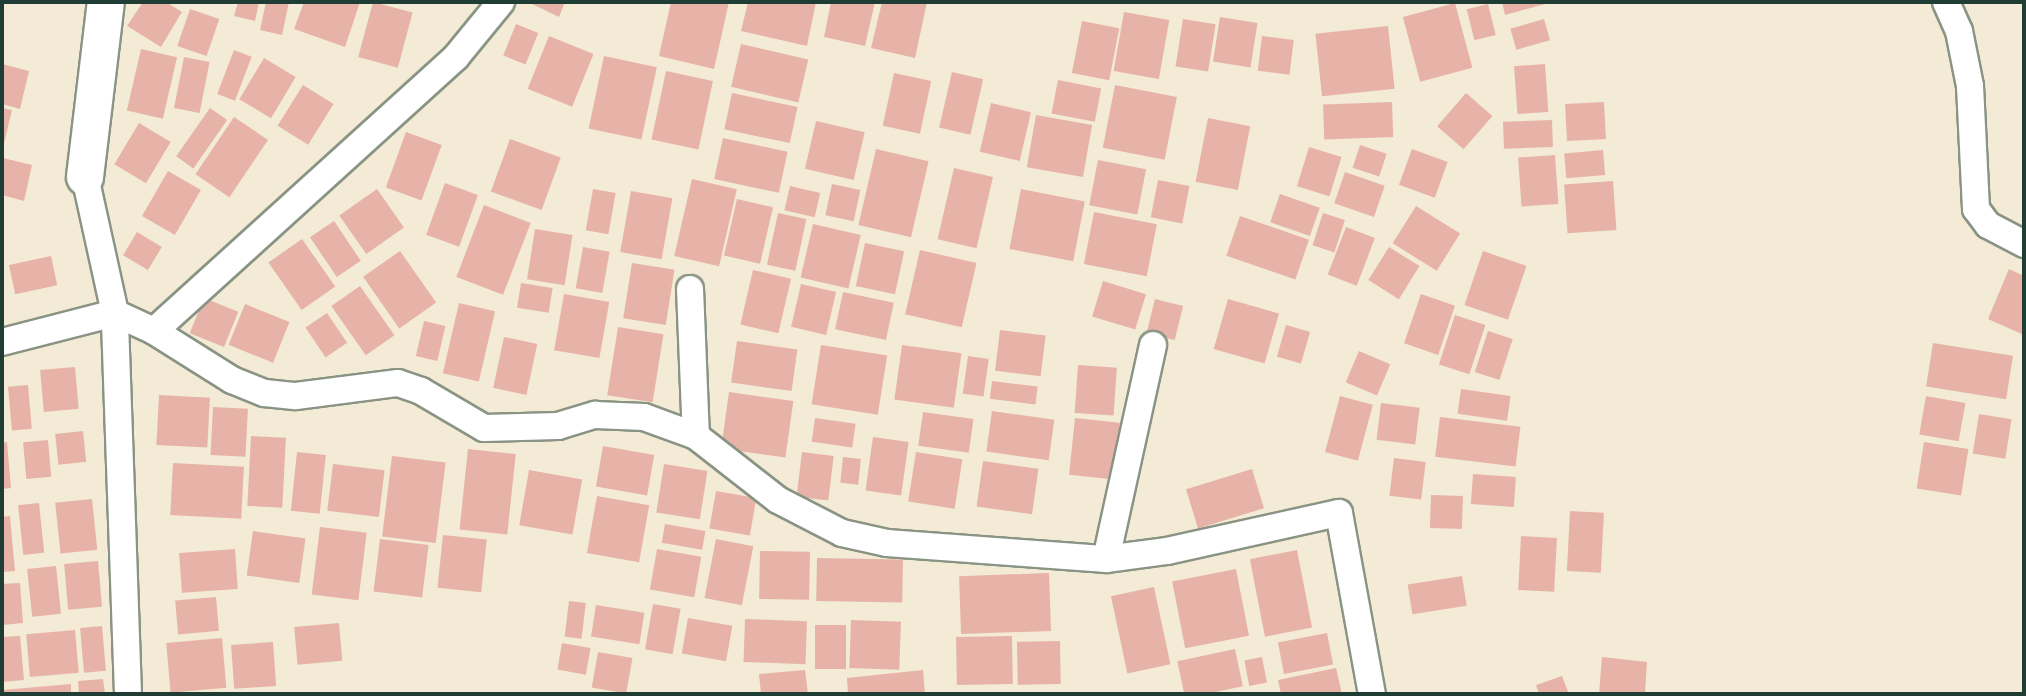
<!DOCTYPE html>
<html>
<head>
<meta charset="utf-8">
<style>
	body { margin:0 }
	#map { position:relative; width:2026px; height:696px; overflow:hidden; background:#f3ebd5; font-family:"IM FELL Double Pica",serif }
	div>[style] { position:absolute }
	[style*='--x'] { left:calc(var(--x)*1px); top:calc(var(--y)*1px); width:calc(var(--w)*1px); rotate:calc(var(--a)*1deg) }
	.building>* { inset:0; background:#e7b3a9; transform-origin:0 0 }
	.roads { filter:drop-shadow(2px 0 #899484) drop-shadow(-2px 0 #899484) drop-shadow(0 2px #899484) drop-shadow(0 -2px #899484) }
	.street>* { height:26px; margin:-13px; padding:0 13px; transform-origin:13px; border-radius:13px; background:#fff }
	.secondary>* { height:36px; margin:-18px; padding:0 18px; transform-origin:18px; border-radius:18px; background:#fff }
	span { translate:-50% -50%; white-space:nowrap; text-align:center; line-height:1.15; -webkit-text-stroke:8px #fff; paint-order:stroke }
	.frame { position:absolute; inset:0; border:4px solid #1f3d34; pointer-events:none }
</style>
</head>
<body>
<div id="map">
	<div class="building">
		<i style="clip-path:polygon(143px 2px,166px 2px,182px 12px,161px 47px,127px 26px)"></i>
		<i style="clip-path:polygon(238px 2px,259px 2px,255px 21px,234px 16px)"></i>
		<i style="clip-path:polygon(266px 2px,289px 2px,282px 35px,260px 30px)"></i>
		<i style="clip-path:polygon(304px 2px,360px 2px,345px 47px,294px 29px)"></i>
		<i style="left:373px;top:2px;width:41px;height:57px;rotate:15deg"></i>
		<i style="clip-path:polygon(528px 2px,565px 2px,559px 17px)"></i>
		<i style="clip-path:polygon(671px 2px,729px 2px,714px 69px,659px 56px)"></i>
		<i style="clip-path:polygon(748px 2px,816px 2px,807px 46px,741px 31px)"></i>
		<i style="clip-path:polygon(831px 2px,875px 2px,865px 46px,824px 37px)"></i>
		<i style="clip-path:polygon(882px 2px,927px 2px,915px 58px,871px 48px)"></i>
		<i style="clip-path:polygon(1502px 2px,1549px 2px,1549px 3px,1505px 15px)"></i>
		<i style="left:1455px;top:3px;width:67px;height:54px;rotate:75deg"></i>
		<i style="left:1488px;top:4px;width:32px;height:22px;rotate:76deg"></i>
		<i style="left:190px;top:9px;width:31px;height:39px;rotate:19deg"></i>
		<i style="left:1124px;top:12px;width:46px;height:60px;rotate:10deg"></i>
		<i style="left:1220px;top:17px;width:38px;height:45px;rotate:9deg"></i>
		<i style="left:1183px;top:19px;width:33px;height:48px;rotate:9deg"></i>
		<i style="left:1544px;top:19px;width:22px;height:35px;rotate:74deg"></i>
		<i style="left:1082px;top:21px;width:38px;height:53px;rotate:11deg"></i>
		<i style="left:516px;top:24px;width:24px;height:34px;rotate:22deg"></i>
		<i style="left:1388px;top:26px;width:63px;height:73px;rotate:84deg"></i>
		<i style="left:549px;top:36px;width:48px;height:57px;rotate:22deg"></i>
		<i style="left:1262px;top:36px;width:32px;height:35px;rotate:7deg"></i>
		<i style="left:741px;top:44px;width:69px;height:44px;rotate:13deg"></i>
		<i style="left:141px;top:49px;width:37px;height:63px;rotate:13deg"></i>
		<i style="left:234px;top:50px;width:19px;height:47px;rotate:21deg"></i>
		<i style="left:604px;top:56px;width:54px;height:74px;rotate:12deg"></i>
		<i style="left:184px;top:57px;width:26px;height:52px;rotate:11deg"></i>
		<i style="left:264px;top:58px;width:37px;height:48px;rotate:31deg"></i>
		<i style="clip-path:polygon(2px 64px,29px 71px,20px 109px,2px 104px)"></i>
		<i style="left:1545px;top:64px;width:48px;height:31px;rotate:86deg"></i>
		<i style="left:666px;top:71px;width:48px;height:70px;rotate:12deg"></i>
		<i style="left:952px;top:72px;width:32px;height:57px;rotate:13deg"></i>
		<i style="left:894px;top:73px;width:38px;height:54px;rotate:12deg"></i>
		<i style="left:1058px;top:80px;width:44px;height:34px;rotate:11deg"></i>
		<i style="left:303px;top:85px;width:36px;height:48px;rotate:32deg"></i>
		<i style="left:1115px;top:85px;width:63px;height:64px;rotate:11deg"></i>
		<i style="left:732px;top:93px;width:67px;height:37px;rotate:12deg"></i>
		<i style="left:1466px;top:93px;width:35px;height:44px;rotate:41deg"></i>
		<i style="left:1392px;top:102px;width:35px;height:69px;rotate:88deg"></i>
		<i style="left:1604px;top:102px;width:37px;height:39px;rotate:87deg"></i>
		<i style="left:991px;top:103px;width:41px;height:50px;rotate:13deg"></i>
		<i style="clip-path:polygon(2px 108px,12px 110px,3px 148px,2px 148px)"></i>
		<i style="left:210px;top:108px;width:21px;height:59px;rotate:35deg"></i>
		<i style="left:1036px;top:115px;width:57px;height:53px;rotate:10deg"></i>
		<i style="left:234px;top:117px;width:41px;height:69px;rotate:34deg"></i>
		<i style="left:1208px;top:118px;width:43px;height:65px;rotate:11deg"></i>
		<i style="left:1552px;top:120px;width:27px;height:49px;rotate:88deg"></i>
		<i style="left:816px;top:121px;width:50px;height:49px;rotate:13deg"></i>
		<i style="left:139px;top:123px;width:37px;height:48px;rotate:31deg"></i>
		<i style="left:406px;top:132px;width:38px;height:59px;rotate:20deg"></i>
		<i style="left:723px;top:138px;width:66px;height:42px;rotate:12deg"></i>
		<i style="left:510px;top:139px;width:54px;height:56px;rotate:20deg"></i>
		<i style="left:1360px;top:145px;width:28px;height:24px;rotate:18deg"></i>
		<i style="left:1309px;top:147px;width:34px;height:41px;rotate:17deg"></i>
		<i style="left:876px;top:149px;width:54px;height:78px;rotate:13deg"></i>
		<i style="left:1412px;top:149px;width:38px;height:38px;rotate:20deg"></i>
		<i style="left:1603px;top:150px;width:25px;height:39px;rotate:85deg"></i>
		<i style="left:1555px;top:155px;width:49px;height:37px;rotate:86deg"></i>
		<i style="clip-path:polygon(3px 158px,32px 165px,24px 201px,2px 195px)"></i>
		<i style="left:1098px;top:160px;width:49px;height:46px;rotate:11deg"></i>
		<i style="left:954px;top:168px;width:40px;height:73px;rotate:13deg"></i>
		<i style="left:168px;top:171px;width:38px;height:52px;rotate:30deg"></i>
		<i style="left:1345px;top:172px;width:42px;height:33px;rotate:19deg"></i>
		<i style="left:692px;top:179px;width:46px;height:79px;rotate:13deg"></i>
		<i style="left:1158px;top:180px;width:32px;height:38px;rotate:11deg"></i>
		<i style="left:1613px;top:181px;width:49px;height:49px;rotate:86deg"></i>
		<i style="left:445px;top:183px;width:35px;height:55px;rotate:20deg"></i>
		<i style="left:832px;top:184px;width:29px;height:32px;rotate:12deg"></i>
		<i style="left:790px;top:186px;width:31px;height:25px;rotate:13deg"></i>
		<i style="left:377px;top:189px;width:47px;height:46px;rotate:55deg"></i>
		<i style="left:593px;top:189px;width:23px;height:42px;rotate:10deg"></i>
		<i style="left:1021px;top:189px;width:65px;height:61px;rotate:11deg"></i>
		<i style="left:631px;top:191px;width:42px;height:62px;rotate:10deg"></i>
		<i style="left:1280px;top:194px;width:42px;height:30px;rotate:19deg"></i>
		<i style="left:737px;top:199px;width:37px;height:58px;rotate:13deg"></i>
		<i style="left:484px;top:205px;width:50px;height:77px;rotate:21deg"></i>
		<i style="left:1416px;top:206px;width:52px;height:44px;rotate:32deg"></i>
		<i style="left:1094px;top:212px;width:64px;height:53px;rotate:11deg"></i>
		<i style="left:778px;top:213px;width:29px;height:53px;rotate:12deg"></i>
		<i style="left:1323px;top:213px;width:23px;height:34px;rotate:18deg"></i>
		<i style="left:1240px;top:216px;width:73px;height:42px;rotate:19deg"></i>
		<i style="left:334px;top:221px;width:48px;height:29px;rotate:56deg"></i>
		<i style="left:813px;top:224px;width:49px;height:55px;rotate:13deg"></i>
		<i style="left:1346px;top:227px;width:31px;height:51px;rotate:21deg"></i>
		<i style="left:535px;top:229px;width:38px;height:51px;rotate:9deg"></i>
		<i style="left:137px;top:232px;width:29px;height:27px;rotate:31deg"></i>
		<i style="left:302px;top:239px;width:58px;height:41px;rotate:55deg"></i>
		<i style="left:865px;top:243px;width:40px;height:44px;rotate:12deg"></i>
		<i style="left:583px;top:247px;width:27px;height:42px;rotate:10deg"></i>
		<i style="left:1389px;top:247px;width:36px;height:39px;rotate:32deg"></i>
		<i style="left:920px;top:250px;width:58px;height:66px;rotate:13deg"></i>
		<i style="left:400px;top:251px;width:63px;height:45px;rotate:55deg"></i>
		<i style="left:1483px;top:251px;width:46px;height:57px;rotate:19deg"></i>
		<i style="left:51px;top:256px;width:30px;height:43px;rotate:78deg"></i>
		<i style="left:632px;top:263px;width:43px;height:56px;rotate:9deg"></i>
		<i style="clip-path:polygon(2009px 269px,2024px 276px,2024px 335px,1988px 319px)"></i>
		<i style="left:753px;top:270px;width:39px;height:56px;rotate:13deg"></i>
		<i style="left:1103px;top:281px;width:45px;height:37px;rotate:17deg"></i>
		<i style="left:521px;top:283px;width:32px;height:25px;rotate:9deg"></i>
		<i style="left:801px;top:284px;width:36px;height:44px;rotate:13deg"></i>
		<i style="left:360px;top:286px;width:60px;height:35px;rotate:55deg"></i>
		<i style="left:843px;top:292px;width:52px;height:38px;rotate:12deg"></i>
		<i style="left:564px;top:294px;width:46px;height:57px;rotate:10deg"></i>
		<i style="left:1421px;top:294px;width:36px;height:52px;rotate:19deg"></i>
		<i style="left:204px;top:298px;width:37px;height:38px;rotate:22deg"></i>
		<i style="left:1155px;top:299px;width:29px;height:35px;rotate:14deg"></i>
		<i style="left:1228px;top:299px;width:53px;height:52px;rotate:16deg"></i>
		<i style="left:459px;top:303px;width:37px;height:72px;rotate:13deg"></i>
		<i style="left:245px;top:304px;width:48px;height:44px;rotate:22deg"></i>
		<i style="left:327px;top:313px;width:36px;height:26px;rotate:56deg"></i>
		<i style="left:1455px;top:315px;width:32px;height:52px;rotate:18deg"></i>
		<i style="left:424px;top:321px;width:22px;height:36px;rotate:13deg"></i>
		<i style="left:1286px;top:325px;width:25px;height:33px;rotate:16deg"></i>
		<i style="left:618px;top:327px;width:46px;height:69px;rotate:9deg"></i>
		<i style="left:1000px;top:330px;width:46px;height:41px;rotate:7deg"></i>
		<i style="left:1488px;top:331px;width:26px;height:43px;rotate:18deg"></i>
		<i style="left:504px;top:337px;width:34px;height:52px;rotate:12deg"></i>
		<i style="left:737px;top:341px;width:61px;height:42px;rotate:8deg"></i>
		<i style="left:1933px;top:343px;width:81px;height:44px;rotate:9deg"></i>
		<i style="left:821px;top:345px;width:67px;height:60px;rotate:9deg"></i>
		<i style="left:902px;top:345px;width:60px;height:55px;rotate:8deg"></i>
		<i style="left:1359px;top:351px;width:34px;height:34px;rotate:23deg"></i>
		<i style="left:968px;top:356px;width:21px;height:38px;rotate:8deg"></i>
		<i style="left:1078px;top:365px;width:39px;height:48px;rotate:4deg"></i>
		<i style="left:75px;top:367px;width:42px;height:35px;rotate:85deg"></i>
		<i style="left:992px;top:381px;width:46px;height:18px;rotate:7deg"></i>
		<i style="left:28px;top:385px;width:44px;height:20px;rotate:85deg"></i>
		<i style="left:1461px;top:389px;width:50px;height:25px;rotate:8deg"></i>
		<i style="left:729px;top:392px;width:65px;height:57px;rotate:8deg"></i>
		<i style="left:159px;top:395px;width:51px;height:50px;rotate:3deg"></i>
		<i style="left:1340px;top:396px;width:34px;height:58px;rotate:15deg"></i>
		<i style="left:1926px;top:396px;width:40px;height:39px;rotate:10deg"></i>
		<i style="left:1381px;top:403px;width:39px;height:37px;rotate:7deg"></i>
		<i style="left:213px;top:407px;width:35px;height:48px;rotate:3deg"></i>
		<i style="left:992px;top:411px;width:63px;height:41px;rotate:8deg"></i>
		<i style="left:923px;top:412px;width:51px;height:34px;rotate:8deg"></i>
		<i style="left:1979px;top:414px;width:33px;height:40px;rotate:9deg"></i>
		<i style="left:1440px;top:417px;width:81px;height:40px;rotate:7deg"></i>
		<i style="left:815px;top:418px;width:41px;height:24px;rotate:8deg"></i>
		<i style="left:1075px;top:418px;width:45px;height:57px;rotate:6deg"></i>
		<i style="left:83px;top:431px;width:31px;height:28px;rotate:84deg"></i>
		<i style="left:251px;top:436px;width:35px;height:70px;rotate:3deg"></i>
		<i style="left:873px;top:437px;width:36px;height:54px;rotate:8deg"></i>
		<i style="left:48px;top:440px;width:37px;height:25px;rotate:85deg"></i>
		<i style="clip-path:polygon(7px 442px,11px 488px,2px 489px,2px 443px)"></i>
		<i style="left:1924px;top:442px;width:45px;height:47px;rotate:9deg"></i>
		<i style="left:603px;top:446px;width:52px;height:41px;rotate:10deg"></i>
		<i style="left:468px;top:449px;width:48px;height:81px;rotate:6deg"></i>
		<i style="left:297px;top:452px;width:29px;height:59px;rotate:6deg"></i>
		<i style="left:802px;top:452px;width:32px;height:45px;rotate:7deg"></i>
		<i style="left:916px;top:452px;width:47px;height:50px;rotate:9deg"></i>
		<i style="left:392px;top:456px;width:54px;height:81px;rotate:7deg"></i>
		<i style="left:843px;top:457px;width:18px;height:26px;rotate:6deg"></i>
		<i style="left:1394px;top:458px;width:32px;height:38px;rotate:7deg"></i>
		<i style="left:983px;top:461px;width:56px;height:46px;rotate:8deg"></i>
		<i style="left:173px;top:463px;width:71px;height:52px;rotate:3deg"></i>
		<i style="left:333px;top:464px;width:52px;height:47px;rotate:7deg"></i>
		<i style="left:664px;top:464px;width:44px;height:49px;rotate:9deg"></i>
		<i style="left:1252px;top:469px;width:41px;height:69px;rotate:73deg"></i>
		<i style="left:529px;top:470px;width:54px;height:56px;rotate:10deg"></i>
		<i style="left:1473px;top:474px;width:43px;height:30px;rotate:4deg"></i>
		<i style="left:716px;top:491px;width:41px;height:38px;rotate:10deg"></i>
		<i style="left:1431px;top:495px;width:32px;height:33px;rotate:2deg"></i>
		<i style="left:597px;top:496px;width:53px;height:58px;rotate:10deg"></i>
		<i style="left:92px;top:499px;width:51px;height:37px;rotate:84deg"></i>
		<i style="left:39px;top:503px;width:50px;height:21px;rotate:84deg"></i>
		<i style="left:1570px;top:511px;width:34px;height:60px;rotate:3deg"></i>
		<i style="clip-path:polygon(10px 516px,15px 571px,2px 572px,2px 517px)"></i>
		<i style="left:665px;top:524px;width:41px;height:19px;rotate:10deg"></i>
		<i style="left:320px;top:527px;width:47px;height:68px;rotate:7deg"></i>
		<i style="left:253px;top:531px;width:53px;height:45px;rotate:8deg"></i>
		<i style="left:443px;top:535px;width:44px;height:53px;rotate:6deg"></i>
		<i style="left:1521px;top:536px;width:36px;height:54px;rotate:3deg"></i>
		<i style="left:380px;top:539px;width:49px;height:53px;rotate:7deg"></i>
		<i style="left:716px;top:539px;width:38px;height:60px;rotate:11deg"></i>
		<i style="left:235px;top:549px;width:40px;height:56px;rotate:86deg"></i>
		<i style="left:657px;top:549px;width:45px;height:41px;rotate:10deg"></i>
		<i style="left:1297px;top:550px;width:79px;height:48px;rotate:79deg"></i>
		<i style="left:760px;top:551px;width:50px;height:48px;rotate:1deg"></i>
		<i style="left:817px;top:558px;width:86px;height:43px;rotate:1deg"></i>
		<i style="left:98px;top:561px;width:46px;height:34px;rotate:85deg"></i>
		<i style="left:56px;top:566px;width:48px;height:29px;rotate:84deg"></i>
		<i style="left:1236px;top:569px;width:68px;height:65px;rotate:79deg"></i>
		<i style="left:1049px;top:573px;width:58px;height:90px;rotate:88deg"></i>
		<i style="left:1462px;top:576px;width:30px;height:55px;rotate:81deg"></i>
		<i style="clip-path:polygon(20px 583px,23px 623px,2px 625px,2px 584px)"></i>
		<i style="left:1154px;top:587px;width:79px;height:44px;rotate:78deg"></i>
		<i style="left:216px;top:597px;width:34px;height:41px;rotate:85deg"></i>
		<i style="left:569px;top:601px;width:17px;height:36px;rotate:7deg"></i>
		<i style="left:653px;top:604px;width:28px;height:46px;rotate:10deg"></i>
		<i style="left:596px;top:605px;width:49px;height:32px;rotate:9deg"></i>
		<i style="left:688px;top:618px;width:45px;height:36px;rotate:10deg"></i>
		<i style="left:745px;top:619px;width:62px;height:43px;rotate:2deg"></i>
		<i style="left:851px;top:620px;width:50px;height:48px;rotate:2deg"></i>
		<i style="left:339px;top:623px;width:38px;height:45px;rotate:85deg"></i>
		<i style="left:815px;top:625px;width:31px;height:44px"></i>
		<i style="left:102px;top:626px;width:45px;height:22px;rotate:85deg"></i>
		<i style="left:75px;top:630px;width:43px;height:49px;rotate:85deg"></i>
		<i style="left:1327px;top:633px;width:32px;height:50px;rotate:79deg"></i>
		<i style="clip-path:polygon(20px 636px,24px 680px,2px 682px,2px 637px)"></i>
		<i style="left:1012px;top:636px;width:48px;height:56px;rotate:89deg"></i>
		<i style="left:222px;top:638px;width:50px;height:56px;rotate:85deg"></i>
		<i style="left:1060px;top:641px;width:43px;height:43px;rotate:89deg"></i>
		<i style="left:273px;top:642px;width:44px;height:42px;rotate:86deg"></i>
		<i style="left:562px;top:643px;width:29px;height:27px;rotate:10deg"></i>
		<i style="left:1235px;top:649px;width:38px;height:59px;rotate:78deg"></i>
		<i style="left:598px;top:652px;width:35px;height:36px;rotate:10deg"></i>
		<i style="left:1262px;top:657px;width:26px;height:18px;rotate:79deg"></i>
		<i style="clip-path:polygon(1602px 657px,1647px 662px,1645px 694px,1599px 694px)"></i>
		<i style="clip-path:polygon(1336px 668px,1342px 694px,1281px 694px,1278px 680px)"></i>
		<i style="clip-path:polygon(805px 670px,808px 694px,761px 694px,759px 674px)"></i>
		<i style="clip-path:polygon(923px 670px,925px 694px,848px 694px,847px 678px)"></i>
		<i style="clip-path:polygon(1562px 676px,1569px 694px,1539px 694px,1536px 685px)"></i>
		<i style="clip-path:polygon(103px 679px,105px 694px,79px 694px,78px 681px)"></i>
		<i style="clip-path:polygon(71px 684px,71px 694px,2px 694px,2px 690px)"></i>
	</div>
	<div class="roads">
		<div class="street">
			<i style="--x:1946;--y:2;--w:32;--a:66"></i>
			<i style="--x:1959;--y:31;--w:56;--a:78.7"></i>
			<i style="--x:1970;--y:86;--w:123;--a:87.2"></i>
			<i style="--x:1976;--y:209;--w:20;--a:53"></i>
			<i style="--x:1988;--y:225;--w:41;--a:27.8"></i>
			<i style="--x:690;--y:289;--w:147;--a:87.7"></i>
			<i style="--x:154;--y:331;--w:92;--a:32.1"></i>
			<i style="--x:232;--y:380;--w:35;--a:22"></i>
			<i style="--x:265;--y:393;--w:31;--a:6"></i>
			<i style="--x:296;--y:396;--w:103;--a:-7.3"></i>
			<i style="--x:398;--y:383;--w:24;--a:19"></i>
			<i style="--x:421;--y:391;--w:73;--a:30.4"></i>
			<i style="--x:484;--y:428;--w:74;--a:-1.5"></i>
			<i style="--x:558;--y:426;--w:39;--a:-17"></i>
			<i style="--x:595;--y:415;--w:49;--a:2.3"></i>
			<i style="--x:644;--y:417;--w:55;--a:20.1"></i>
			<i style="--x:696;--y:436;--w:104;--a:38"></i>
			<i style="--x:778;--y:500;--w:72;--a:27.3"></i>
			<i style="--x:842;--y:533;--w:46;--a:12.5"></i>
			<i style="--x:887;--y:543;--w:220;--a:4.2"></i>
			<i style="--x:1106;--y:559;--w:62;--a:-7.5"></i>
			<i style="--x:1167;--y:551;--w:176;--a:-12.5"></i>
			<i style="--x:1339;--y:513;--w:184;--a:79.7"></i>
			<i style="--x:2;--y:342;--w:117;--a:-14.4"></i>
			<i style="--x:115;--y:313;--w:139;--a:-102.4"></i>
			<i style="--x:1106;--y:559;--w:219;--a:-77.6"></i>
			<i style="--x:128;--y:694;--w:381;--a:-92"></i>
			<i style="--x:115;--y:313;--w:43;--a:24.8"></i>
			<i style="--x:154;--y:331;--w:408;--a:-42.2"></i>
			<i style="--x:456;--y:57;--w:71;--a:-50.7"></i>
		</div>
		<div class="secondary">
			<i style="--x:85;--y:177;--w:176;--a:-83.2"></i>
		</div>
	</div>
	<div class="frame"></div>
</div>
</body>
</html>
